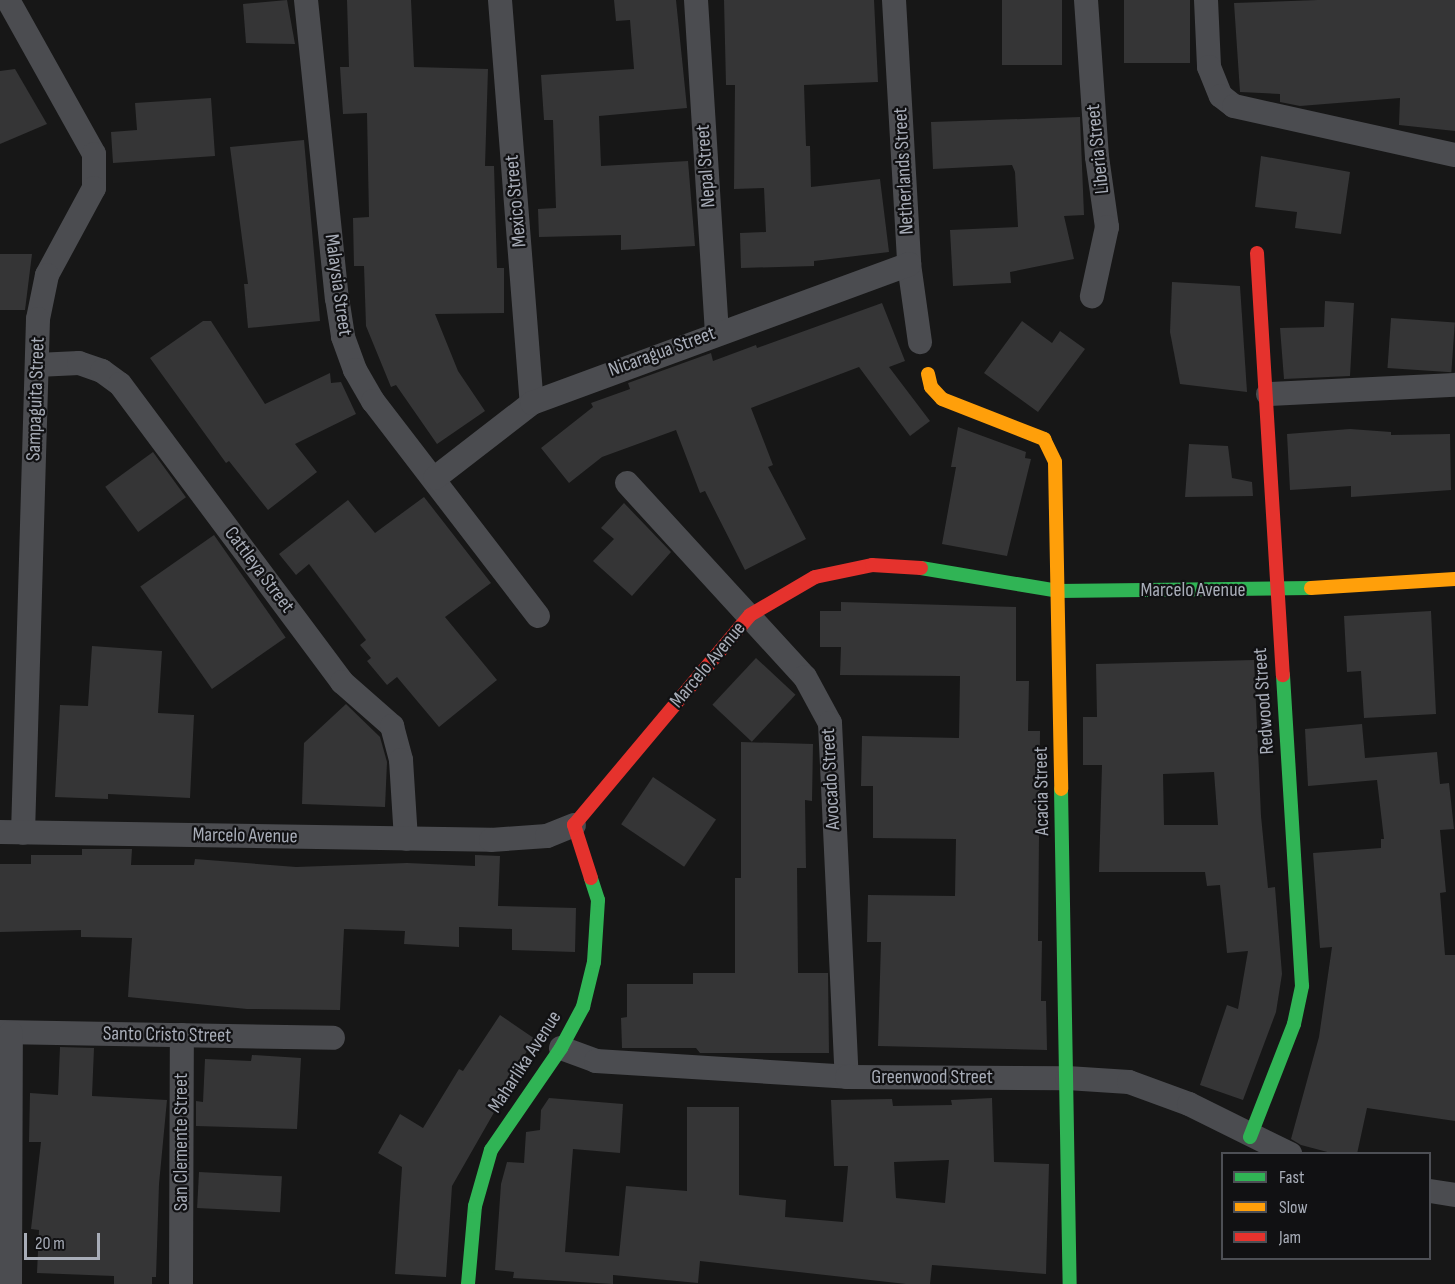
<!DOCTYPE html>
<html>
<head>
<meta charset="utf-8">
<style>
	body { margin:0 }
	#map { position:relative; width:1455px; height:1284px; overflow:hidden; background:#171717; font-family:"Sofia Sans Condensed",sans-serif }
	div>[style] { position:absolute }
	[style*='--x'] { left:calc(var(--x)*1px); top:calc(var(--y)*1px); width:calc(var(--w)*1px); rotate:calc(var(--a)*1deg) }
	.building>* { inset:0; background:#353536; transform-origin:0 0 }
	.street>* { height:24px; margin:-12px; padding:0 12px; transform-origin:12px; border-radius:12px; background:#4b4c50 }
	.fast>* { height:14px; margin:-7px; padding:0 7px; transform-origin:7px; border-radius:7px; background:#30b455 }
	.slow>* { height:14px; margin:-7px; padding:0 7px; transform-origin:7px; border-radius:7px; background:#ff9f0a }
	.jam>* { height:14px; margin:-7px; padding:0 7px; transform-origin:7px; border-radius:7px; background:#e5322d }
	span { translate:-50% -50%; white-space:nowrap; text-align:center; line-height:1.15; -webkit-text-stroke:4.5px #111113; paint-order:stroke }
	.street-label { font-size:20px; color:#a8adb8 }
	.legend { position:absolute; left:1221px; top:1152px; width:210px; height:108px; box-sizing:border-box; background:#111113; border:2px solid #4d4f55; margin:0; padding:8px 10px; list-style:none; font-size:18px; color:#a8adb8 }
	.legend li { display:flex; align-items:center; gap:12px; height:30px }
	.legend b { width:30px; border:2px solid #4d4f55 }
	.scale { position:absolute; left:24px; top:1233px; width:76px; height:27px; box-sizing:border-box; border:3px solid #a8adb8; border-top:0; padding-left:8px; font-size:18px; line-height:21px; white-space:nowrap; color:#a8adb8; -webkit-text-stroke:4px #111113; paint-order:stroke }
</style>
</head>
<body>
<div id="map">
	<div class="building">
		<i style="clip-path:polygon(287px 0,295px 44px,246px 43px,243px 4px)"></i>
		<i style="clip-path:polygon(347px 0,411px 0,414px 67px,488px 69px,485px 166px,494px 166px,497px 268px,504px 268px,504px 313px,435px 314px,458px 371px,485px 411px,437px 444px,396px 385px,391px 387px,366px 326px,364px 266px,354px 266px,353px 218px,369px 217px,367px 113px,343px 114px,340px 67px,349px 67px)"></i>
		<i style="clip-path:polygon(614px 0,676px 0,687px 108px,599px 116px,601px 166px,688px 161px,695px 246px,621px 250px,621px 235px,539px 237px,538px 209px,556px 208px,553px 120px,544px 120px,541px 75px,634px 69px,630px 20px,616px 21px)"></i>
		<i style="clip-path:polygon(724px 0,874px 0,878px 82px,804px 85px,806px 146px,810px 146px,811px 187px,880px 179px,889px 252px,814px 261px,814px 266px,741px 268px,740px 233px,766px 232px,764px 188px,734px 189px,735px 85px,726px 85px)"></i>
		<i style="left:1002px;top:0;width:60px;height:65px"></i>
		<i style="left:1124px;top:0;width:66px;height:63px"></i>
		<i style="clip-path:polygon(1318px 0,1455px 0,1455px 131px,1399px 125px,1400px 98px,1300px 106px,1280px 102px,1280px 94px,1240px 92px,1234px 3px)"></i>
		<i style="clip-path:polygon(15px 69px,47px 124px,0 144px,0 71px)"></i>
		<i style="clip-path:polygon(211px 98px,215px 156px,113px 163px,111px 132px,137px 130px,135px 103px)"></i>
		<i style="clip-path:polygon(1080px 117px,1084px 215px,1064px 216px,1074px 259px,1010px 272px,1011px 283px,953px 286px,950px 230px,1018px 227px,1015px 172px,1012px 165px,933px 169px,931px 122px)"></i>
		<i style="clip-path:polygon(304px 140px,320px 321px,248px 328px,244px 284px,248px 284px,230px 147px)"></i>
		<i style="clip-path:polygon(1261px 156px,1350px 172px,1341px 234px,1295px 228px,1297px 212px,1255px 207px)"></i>
		<i style="clip-path:polygon(0 254px,32px 254px,25px 310px,0 310px)"></i>
		<i style="clip-path:polygon(1172px 282px,1240px 286px,1247px 392px,1180px 384px,1170px 332px)"></i>
		<i style="clip-path:polygon(1325px 301px,1354px 303px,1350px 376px,1284px 379px,1280px 328px,1324px 327px)"></i>
		<i style="clip-path:polygon(882px 303px,905px 361px,889px 367px,930px 421px,910px 436px,859px 367px,751px 408px,773px 465px,768px 467px,806px 539px,745px 570px,705px 491px,700px 493px,676px 430px,602px 457px,569px 483px,541px 448px,593px 407px,591px 403px,630px 389px,628px 383px,711px 353px,713px 361px,756px 345px,757px 348px)"></i>
		<i style="left:1391px;top:318px;width:64px;height:50px;rotate:4deg"></i>
		<i style="clip-path:polygon(203px 321px,211px 321px,265px 404px,330px 373px,331px 383px,341px 382px,356px 414px,295px 444px,317px 472px,268px 510px,229px 461px,226px 463px,150px 358px)"></i>
		<i style="clip-path:polygon(1022px 321px,1052px 343px,1060px 331px,1085px 349px,1038px 412px,984px 373px)"></i>
		<i style="clip-path:polygon(958px 427px,1026px 452px,1025px 458px,1031px 459px,1007px 556px,942px 544px,956px 467px,951px 467px)"></i>
		<i style="clip-path:polygon(1350px 429px,1391px 432px,1391px 435px,1450px 434px,1451px 490px,1351px 497px,1351px 486px,1290px 490px,1287px 434px)"></i>
		<i style="clip-path:polygon(1189px 444px,1228px 446px,1232px 478px,1252px 482px,1253px 496px,1185px 497px)"></i>
		<i style="left:153px;top:452px;width:56px;height:59px;rotate:54deg"></i>
		<i style="clip-path:polygon(424px 497px,491px 583px,445px 617px,497px 680px,439px 727px,397px 677px,387px 685px,367px 661px,371px 658px,360px 645px,366px 640px,309px 564px,296px 575px,279px 554px,348px 500px,375px 533px)"></i>
		<i style="clip-path:polygon(624px 503px,671px 552px,632px 596px,593px 561px,614px 539px,601px 528px)"></i>
		<i style="left:214px;top:535px;width:125px;height:90px;rotate:55deg"></i>
		<i style="clip-path:polygon(841px 602px,1016px 607px,1016px 681px,1029px 681px,1028px 731px,1040px 731px,1038px 941px,1042px 941px,1041px 1001px,1046px 1001px,1047px 1050px,878px 1046px,881px 942px,867px 942px,868px 895px,955px 896px,956px 839px,873px 838px,873px 786px,861px 786px,862px 736px,959px 738px,960px 676px,840px 675px,841px 647px,820px 647px,820px 611px,841px 611px)"></i>
		<i style="clip-path:polygon(1431px 611px,1436px 714px,1364px 718px,1361px 671px,1347px 672px,1344px 616px)"></i>
		<i style="clip-path:polygon(92px 646px,162px 651px,158px 713px,194px 715px,190px 798px,108px 794px,108px 799px,55px 797px,60px 705px,88px 706px)"></i>
		<i style="left:756px;top:658px;width:54px;height:64px;rotate:43deg"></i>
		<i style="clip-path:polygon(evenodd,1254px 660px,1261px 816px,1268px 888px,1275px 887px,1282px 974px,1276px 1012px,1243px 1100px,1200px 1085px,1227px 1005px,1238px 1009px,1248px 951px,1227px 953px,1220px 885px,1207px 886px,1205px 872px,1099px 872px,1102px 765px,1083px 765px,1083px 717px,1097px 717px,1096px 664px,1254px 660px,1214px 772px,1218px 825px,1164px 825px,1163px 774px,1214px 772px)"></i>
		<i style="clip-path:polygon(346px 704px,380px 737px,387px 762px,385px 807px,302px 804px,304px 743px)"></i>
		<i style="clip-path:polygon(1362px 724px,1365px 758px,1437px 752px,1440px 784px,1449px 783px,1454px 829px,1440px 830px,1446px 892px,1440px 893px,1445px 955px,1455px 955px,1455px 1121px,1367px 1108px,1357px 1154px,1335px 1154px,1301px 1145px,1291px 1139px,1319px 1037px,1332px 947px,1320px 948px,1313px 853px,1381px 848px,1381px 839px,1384px 839px,1377px 780px,1308px 786px,1305px 729px)"></i>
		<i style="clip-path:polygon(741px 742px,813px 744px,812px 801px,805px 800px,806px 868px,797px 868px,798px 973px,828px 973px,829px 1053px,700px 1053px,696px 1048px,622px 1048px,621px 1018px,627px 1017px,627px 984px,693px 984px,693px 973px,735px 973px,735px 878px,741px 878px)"></i>
		<i style="left:653px;top:777px;width:76px;height:57px;rotate:34deg"></i>
		<i style="clip-path:polygon(82px 849px,132px 849px,131px 865px,194px 865px,195px 859px,296px 867px,407px 863px,475px 866px,475px 855px,500px 856px,498px 906px,576px 908px,575px 952px,512px 950px,512px 929px,459px 927px,459px 947px,404px 944px,405px 931px,344px 929px,340px 1010px,247px 1009px,128px 997px,132px 938px,81px 937px,81px 930px,0 932px,0 864px,31px 864px,31px 855px,82px 855px)"></i>
		<i style="clip-path:polygon(500px 1015px,535px 1039px,498px 1095px,504px 1095px,452px 1186px,446px 1277px,395px 1274px,402px 1167px,378px 1153px,400px 1114px,423px 1128px,459px 1069px,463px 1071px)"></i>
		<i style="clip-path:polygon(60px 1047px,94px 1048px,92px 1096px,167px 1100px,159px 1184px,156px 1277px,152px 1277px,152px 1284px,114px 1284px,114px 1276px,37px 1273px,39px 1230px,31px 1229px,41px 1142px,29px 1142px,30px 1093px,58px 1095px)"></i>
		<i style="clip-path:polygon(252px 1055px,301px 1058px,297px 1129px,196px 1126px,196px 1101px,203px 1102px,205px 1059px,251px 1061px)"></i>
		<i style="clip-path:polygon(evenodd,549px 1098px,623px 1104px,620px 1153px,573px 1149px,565px 1252px,619px 1256px,626px 1186px,687px 1191px,687px 1107px,739px 1107px,739px 1195px,786px 1200px,785px 1217px,843px 1222px,848px 1166px,834px 1166px,831px 1100px,892px 1099px,893px 1106px,952px 1105px,951px 1100px,992px 1098px,994px 1162px,1049px 1164px,1046px 1274px,932px 1265px,930px 1284px,906px 1284px,700px 1261px,698px 1283px,613px 1275px,613px 1284px,513px 1278px,514px 1272px,495px 1270px,501px 1184px,507px 1162px,524px 1163px,526px 1132px,540px 1130px,541px 1110px,549px 1098px,949px 1160px,945px 1203px,896px 1198px,894px 1162px,949px 1160px)"></i>
		<i style="left:199px;top:1172px;width:83px;height:36px;rotate:3deg"></i>
	</div>
	<div class="street">
		<i style="--x:8;--y:0;--w:176;--a:60.8"></i>
		<i style="--x:94;--y:154;--w:34;--a:90"></i>
		<i style="--x:94;--y:188;--w:99;--a:118.4"></i>
		<i style="--x:47;--y:275;--w:45;--a:101.6"></i>
		<i style="--x:38;--y:319;--w:514;--a:91.67"></i>
		<i style="--x:306;--y:0;--w:300;--a:84.1"></i>
		<i style="--x:337;--y:298;--w:39;--a:81"></i>
		<i style="--x:343;--y:337;--w:35;--a:70"></i>
		<i style="--x:355;--y:370;--w:36;--a:60"></i>
		<i style="--x:373;--y:401;--w:271;--a:52.5"></i>
		<i style="--x:500;--y:0;--w:404;--a:85.5"></i>
		<i style="--x:696;--y:0;--w:333;--a:86.4"></i>
		<i style="--x:894;--y:0;--w:264;--a:86.7"></i>
		<i style="--x:909;--y:264;--w:79;--a:82"></i>
		<i style="--x:1086;--y:0;--w:157;--a:86"></i>
		<i style="--x:1097;--y:157;--w:71;--a:81.9"></i>
		<i style="--x:1107;--y:227;--w:71;--a:102.3"></i>
		<i style="--x:1206;--y:0;--w:67;--a:87.4"></i>
		<i style="--x:1209;--y:67;--w:31;--a:68"></i>
		<i style="--x:1221;--y:96;--w:16;--a:38"></i>
		<i style="--x:1234;--y:106;--w:226;--a:12.5"></i>
		<i style="--x:37;--y:365;--w:42;--a:-2.7"></i>
		<i style="--x:79;--y:363;--w:24;--a:19"></i>
		<i style="--x:102;--y:371;--w:22;--a:36"></i>
		<i style="--x:120;--y:384;--w:372;--a:53.3"></i>
		<i style="--x:342;--y:682;--w:67;--a:41.3"></i>
		<i style="--x:392;--y:726;--w:35;--a:75"></i>
		<i style="--x:401;--y:760;--w:79;--a:86.4"></i>
		<i style="--x:1268;--y:394;--w:187;--a:-2.8"></i>
		<i style="--x:435;--y:478;--w:123;--a:-37.7"></i>
		<i style="--x:532;--y:403;--w:402;--a:-20.2"></i>
		<i style="--x:627;--y:483;--w:263;--a:47.5"></i>
		<i style="--x:805;--y:677;--w:52;--a:61.5"></i>
		<i style="--x:830;--y:723;--w:354;--a:87.3"></i>
		<i style="--x:0;--y:832;--w:491;--a:0.9"></i>
		<i style="--x:491;--y:840;--w:56;--a:-4.1"></i>
		<i style="--x:547;--y:836;--w:29;--a:-22"></i>
		<i style="--x:0;--y:1032;--w:333;--a:1"></i>
		<i style="--x:561;--y:1048;--w:37;--a:20"></i>
		<i style="--x:596;--y:1061;--w:252;--a:3.6"></i>
		<i style="--x:847;--y:1077;--w:220;--a:0.3"></i>
		<i style="--x:1067;--y:1078;--w:62;--a:3.7"></i>
		<i style="--x:1129;--y:1082;--w:64;--a:20.1"></i>
		<i style="--x:1189;--y:1104;--w:113;--a:26.3"></i>
		<i style="--x:1430;--y:1191;--w:25;--a:9"></i>
		<i style="--x:10;--y:1284;--w:251;--a:-89.8"></i>
		<i style="--x:181;--y:1284;--w:249;--a:-89.8"></i>
	</div>
	<div class="fast">
		<i style="--x:921;--y:568;--w:139;--a:9.5"></i>
		<i style="--x:1058;--y:591;--w:253;--a:-0.7"></i>
		<i style="--x:1061;--y:789;--w:495;--a:89"></i>
		<i style="--x:1250;--y:1137;--w:121;--a:-68.7"></i>
		<i style="--x:1294;--y:1024;--w:39;--a:-78"></i>
		<i style="--x:1302;--y:986;--w:312;--a:-93.5"></i>
		<i style="--x:468;--y:1284;--w:78;--a:-84.9"></i>
		<i style="--x:475;--y:1206;--w:58;--a:-74.1"></i>
		<i style="--x:491;--y:1150;--w:124;--a:-55.5"></i>
		<i style="--x:561;--y:1048;--w:47;--a:-61.8"></i>
		<i style="--x:583;--y:1007;--w:46;--a:-76.3"></i>
		<i style="--x:594;--y:962;--w:62;--a:-86.3"></i>
		<i style="--x:598;--y:900;--w:23;--a:-108"></i>
	</div>
	<div class="slow">
		<i style="--x:928;--y:374;--w:13;--a:77"></i>
		<i style="--x:931;--y:387;--w:16;--a:47"></i>
		<i style="--x:942;--y:399;--w:110;--a:21.4"></i>
		<i style="--x:1044;--y:439;--w:25;--a:64"></i>
		<i style="--x:1055;--y:462;--w:327;--a:88.9"></i>
		<i style="--x:1311;--y:588;--w:144;--a:-3.6"></i>
	</div>
	<div class="jam">
		<i style="--x:1257;--y:253;--w:423;--a:86.5"></i>
		<i style="--x:591;--y:878;--w:56;--a:-107.8"></i>
		<i style="--x:574;--y:825;--w:274;--a:-50"></i>
		<i style="--x:750;--y:615;--w:75;--a:-30.3"></i>
		<i style="--x:815;--y:577;--w:58;--a:-11.9"></i>
		<i style="--x:872;--y:565;--w:49;--a:3.5"></i>
	</div>
	<div class="street-label">
		<span style="left:1098px;top:149px;rotate:-96deg">Liberia Street</span>
		<span style="left:706px;top:166px;rotate:-94deg">Nepal Street</span>
		<span style="left:904px;top:171px;rotate:-93deg">Netherlands Street</span>
		<span style="left:516px;top:201px;rotate:-95deg">Mexico Street</span>
		<span style="left:338px;top:285px;rotate:82deg">Malaysia Street</span>
		<span style="left:662px;top:352px;rotate:-20deg">Nicaragua Street</span>
		<span style="left:36px;top:399px;rotate:-88deg">Sampaguita Street</span>
		<span style="left:259px;top:570px;rotate:53deg">Cattleya Street</span>
		<span style="left:1193px;top:590px">Marcelo Avenue</span>
		<span style="left:708px;top:665px;rotate:-50deg">Marcelo Avenue</span>
		<span style="left:1264px;top:701px;rotate:-94deg">Redwood Street</span>
		<span style="left:831px;top:779px;rotate:-93deg">Avocado Street</span>
		<span style="left:1042px;top:791px;rotate:-91deg">Acacia Street</span>
		<span style="left:245px;top:836px;rotate:1deg">Marcelo Avenue</span>
		<span style="left:167px;top:1035px;rotate:1deg">Santo Cristo Street</span>
		<span style="left:525px;top:1062px;rotate:-57deg">Maharlika Avenue</span>
		<span style="left:932px;top:1077px">Greenwood Street</span>
		<span style="left:181px;top:1142px;rotate:-90deg">San Clemente Street</span>
	</div>
	<ul class="legend">
	<li><b style="height:8px;background:#30b455"></b>Fast</li>
	<li><b style="height:8px;background:#ff9f0a"></b>Slow</li>
	<li><b style="height:8px;background:#e5322d"></b>Jam</li>
	</ul>
	<div class="scale">20 m</div>
</div>
</body>
</html>
